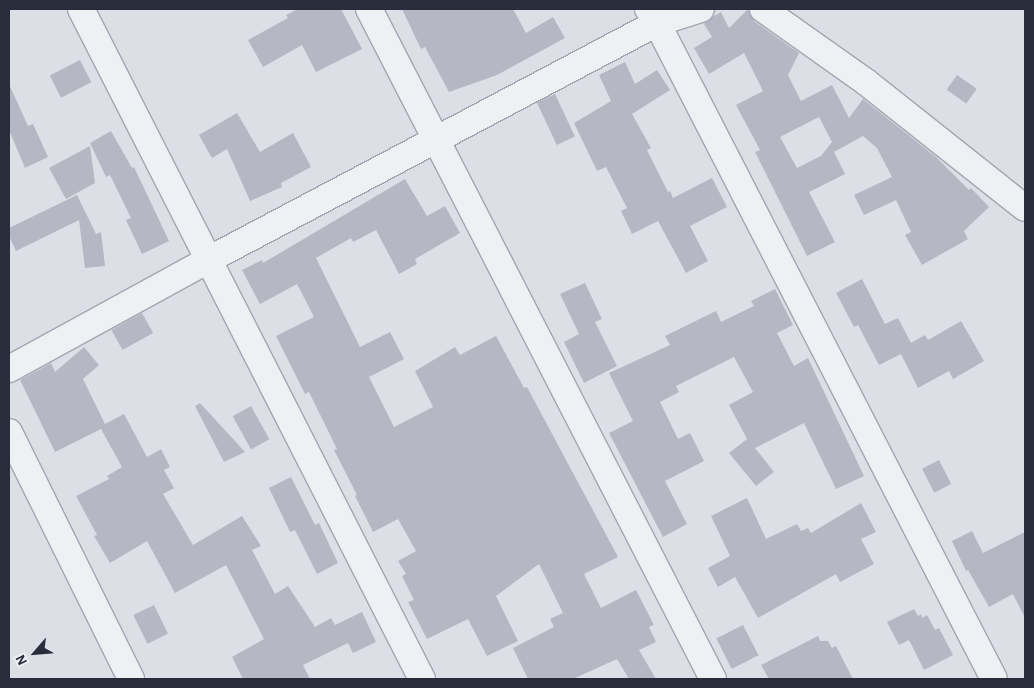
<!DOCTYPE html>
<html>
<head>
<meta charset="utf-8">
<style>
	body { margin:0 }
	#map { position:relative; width:1034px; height:688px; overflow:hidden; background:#dddfe6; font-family:"Alegreya Sans",sans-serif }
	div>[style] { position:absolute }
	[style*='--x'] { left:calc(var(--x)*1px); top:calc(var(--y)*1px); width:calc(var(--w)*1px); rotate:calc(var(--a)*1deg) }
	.building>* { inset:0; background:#b5b8c2; transform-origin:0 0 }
	.roads { filter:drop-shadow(1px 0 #a3a6af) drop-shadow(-1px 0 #a3a6af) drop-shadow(0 1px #a3a6af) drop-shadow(0 -1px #a3a6af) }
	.minor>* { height:26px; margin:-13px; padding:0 13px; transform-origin:13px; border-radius:13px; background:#eff0f4 }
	span { translate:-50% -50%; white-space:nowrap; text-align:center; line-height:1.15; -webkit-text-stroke:5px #eceef4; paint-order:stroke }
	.frame { position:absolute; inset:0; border:10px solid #282c3b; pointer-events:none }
	.north { position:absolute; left:10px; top:628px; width:50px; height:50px; -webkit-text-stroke:4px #eceef4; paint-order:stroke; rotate:243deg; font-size:14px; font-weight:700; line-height:20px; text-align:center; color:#282c3b }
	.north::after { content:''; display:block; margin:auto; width:18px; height:22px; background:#282c3b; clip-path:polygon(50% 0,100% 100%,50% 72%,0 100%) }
</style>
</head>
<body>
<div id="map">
	<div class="building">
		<i style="clip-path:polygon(298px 9px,341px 9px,362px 49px,316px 72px,302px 45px,263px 67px,248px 40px,288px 18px,286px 15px)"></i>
		<i style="clip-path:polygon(402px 9px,513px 9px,526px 33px,553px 17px,565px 38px,497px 75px,449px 92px,425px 47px,421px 49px)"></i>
		<i style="clip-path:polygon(evenodd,748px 9px,754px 21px,799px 53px,788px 75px,801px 101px,832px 85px,849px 118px,863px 99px,936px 157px,969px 190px,971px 188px,989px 207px,964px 231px,968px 239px,922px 265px,905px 235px,911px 232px,896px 200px,864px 215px,854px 195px,892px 177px,877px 148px,863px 136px,834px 152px,845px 174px,809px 192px,835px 242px,807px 256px,755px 152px,760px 150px,736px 105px,763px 91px,744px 53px,709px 74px,694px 48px,712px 37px,704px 24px,714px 16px,721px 12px,729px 28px,748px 9px,819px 117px,832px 142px,821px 156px,797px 168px,780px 137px,819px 117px)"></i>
		<i style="left:80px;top:60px;width:25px;height:34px;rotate:63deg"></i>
		<i style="clip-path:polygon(625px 62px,635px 84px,657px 70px,670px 90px,632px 114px,651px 148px,647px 150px,668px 192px,670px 191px,673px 198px,712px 178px,727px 207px,690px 226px,708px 261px,686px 273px,658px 221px,632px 234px,621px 211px,627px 208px,606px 167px,597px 171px,574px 123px,611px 101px,599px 75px)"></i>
		<i style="left:957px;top:75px;width:24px;height:18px;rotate:35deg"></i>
		<i style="clip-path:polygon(9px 84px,28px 126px,33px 124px,48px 157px,25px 168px,9px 130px)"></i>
		<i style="left:555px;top:94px;width:47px;height:20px;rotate:65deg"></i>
		<i style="clip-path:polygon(237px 113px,260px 152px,293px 133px,311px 167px,281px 183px,282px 187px,250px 201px,227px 149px,212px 158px,199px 135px)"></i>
		<i style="clip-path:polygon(111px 131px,132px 168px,134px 167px,169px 241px,142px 254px,126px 220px,131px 218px,110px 175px,106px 177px,90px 143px)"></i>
		<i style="clip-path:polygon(90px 146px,95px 183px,66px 199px,49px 168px)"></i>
		<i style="clip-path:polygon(405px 179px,427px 216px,445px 206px,460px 233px,415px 259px,417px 264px,399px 274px,376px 230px,353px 242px,351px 238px,316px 258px,360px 347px,390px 332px,404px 359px,369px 377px,394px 427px,433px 407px,415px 371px,455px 347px,460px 355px,496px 336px,524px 388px,527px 387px,618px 557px,584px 574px,601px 608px,636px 590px,654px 625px,649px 627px,656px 642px,639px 650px,656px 679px,629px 679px,617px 659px,573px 679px,528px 679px,513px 648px,554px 627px,550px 619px,563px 613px,539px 564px,496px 596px,518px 641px,487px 656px,468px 619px,427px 639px,408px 602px,414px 600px,402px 576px,406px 574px,398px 561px,416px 551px,398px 519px,373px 532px,355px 496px,357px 495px,334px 450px,337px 449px,309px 392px,305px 394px,276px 336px,314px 317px,297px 284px,260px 304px,242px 270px,262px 260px,263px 263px)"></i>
		<i style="clip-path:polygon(77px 195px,96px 234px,101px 232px,105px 266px,85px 268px,79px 220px,16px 251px,9px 236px,9px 228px)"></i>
		<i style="clip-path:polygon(862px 279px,885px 324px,898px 318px,911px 343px,925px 335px,928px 340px,961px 321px,984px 361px,953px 379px,949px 371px,918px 388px,901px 354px,879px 365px,858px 325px,854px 327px,836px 293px)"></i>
		<i style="clip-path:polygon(585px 283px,602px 319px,595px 322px,617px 366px,584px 383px,564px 342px,579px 334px,560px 294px)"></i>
		<i style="clip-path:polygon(775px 289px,793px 325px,777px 333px,794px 366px,808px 358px,864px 476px,836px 489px,804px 423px,755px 448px,774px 472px,756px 486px,729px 453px,747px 439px,729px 405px,753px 392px,734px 357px,676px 386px,679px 392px,660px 402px,678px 439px,690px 433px,704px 461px,665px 481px,687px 524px,663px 537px,609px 433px,633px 421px,609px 373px,670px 345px,665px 336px,716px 311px,721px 322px,754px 306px,751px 301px)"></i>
		<i style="left:142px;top:313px;width:23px;height:35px;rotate:61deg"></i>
		<i style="clip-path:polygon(84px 347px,99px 365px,83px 379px,105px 424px,124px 414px,147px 457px,161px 449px,170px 467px,164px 470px,174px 488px,163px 494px,193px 545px,242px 516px,261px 546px,252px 550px,275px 594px,288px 586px,315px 627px,331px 618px,335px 625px,362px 612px,376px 642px,353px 653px,348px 643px,303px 665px,310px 679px,243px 679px,232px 657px,264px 639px,226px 565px,175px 593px,147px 541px,110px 563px,94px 536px,97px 535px,76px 496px,109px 479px,107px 476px,122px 467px,101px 429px,55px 452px,20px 380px,51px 363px,55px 372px)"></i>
		<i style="clip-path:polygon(200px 403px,245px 452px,224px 462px,195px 406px)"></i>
		<i style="left:251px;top:406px;width:38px;height:21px;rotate:61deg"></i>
		<i style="left:939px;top:460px;width:27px;height:19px;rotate:63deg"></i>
		<i style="clip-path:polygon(291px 477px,315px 525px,319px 523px,338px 563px,317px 574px,295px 530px,290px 532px,269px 488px)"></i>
		<i style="clip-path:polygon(747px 498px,766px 539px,797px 524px,801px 531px,808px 528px,811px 533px,861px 503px,876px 532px,861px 539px,874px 564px,840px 582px,836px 574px,758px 618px,735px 577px,718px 587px,708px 568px,730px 556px,711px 516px)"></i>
		<i style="clip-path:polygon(972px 531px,983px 553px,1025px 532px,1025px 618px,1013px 594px,989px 607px,968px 570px,966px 571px,952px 541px)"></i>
		<i style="left:154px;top:605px;width:32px;height:23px;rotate:64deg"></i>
		<i style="clip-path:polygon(914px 609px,918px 616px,921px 614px,922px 618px,927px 615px,935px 630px,939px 628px,953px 655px,924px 670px,909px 640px,899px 645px,887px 622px)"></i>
		<i style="left:743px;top:625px;width:34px;height:30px;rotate:63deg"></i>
		<i style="clip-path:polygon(818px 636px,820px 641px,828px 641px,832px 648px,836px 646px,853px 679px,769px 679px,761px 665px)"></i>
	</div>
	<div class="roads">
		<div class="minor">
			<i style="--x:81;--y:9;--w:752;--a:63.03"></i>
			<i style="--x:369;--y:9;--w:753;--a:62.82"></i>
			<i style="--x:648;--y:9;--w:17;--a:57"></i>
			<i style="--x:657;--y:23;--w:737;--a:62.81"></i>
			<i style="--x:763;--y:9;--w:126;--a:35.3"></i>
			<i style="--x:866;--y:82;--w:203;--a:38.4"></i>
			<i style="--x:9;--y:369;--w:229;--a:-28.7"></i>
			<i style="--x:210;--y:259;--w:505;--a:-27.83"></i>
			<i style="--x:657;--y:23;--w:46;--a:-17.7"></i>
			<i style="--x:9;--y:432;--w:275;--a:63.7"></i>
		</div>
	</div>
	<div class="frame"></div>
	<div class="north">N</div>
</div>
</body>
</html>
